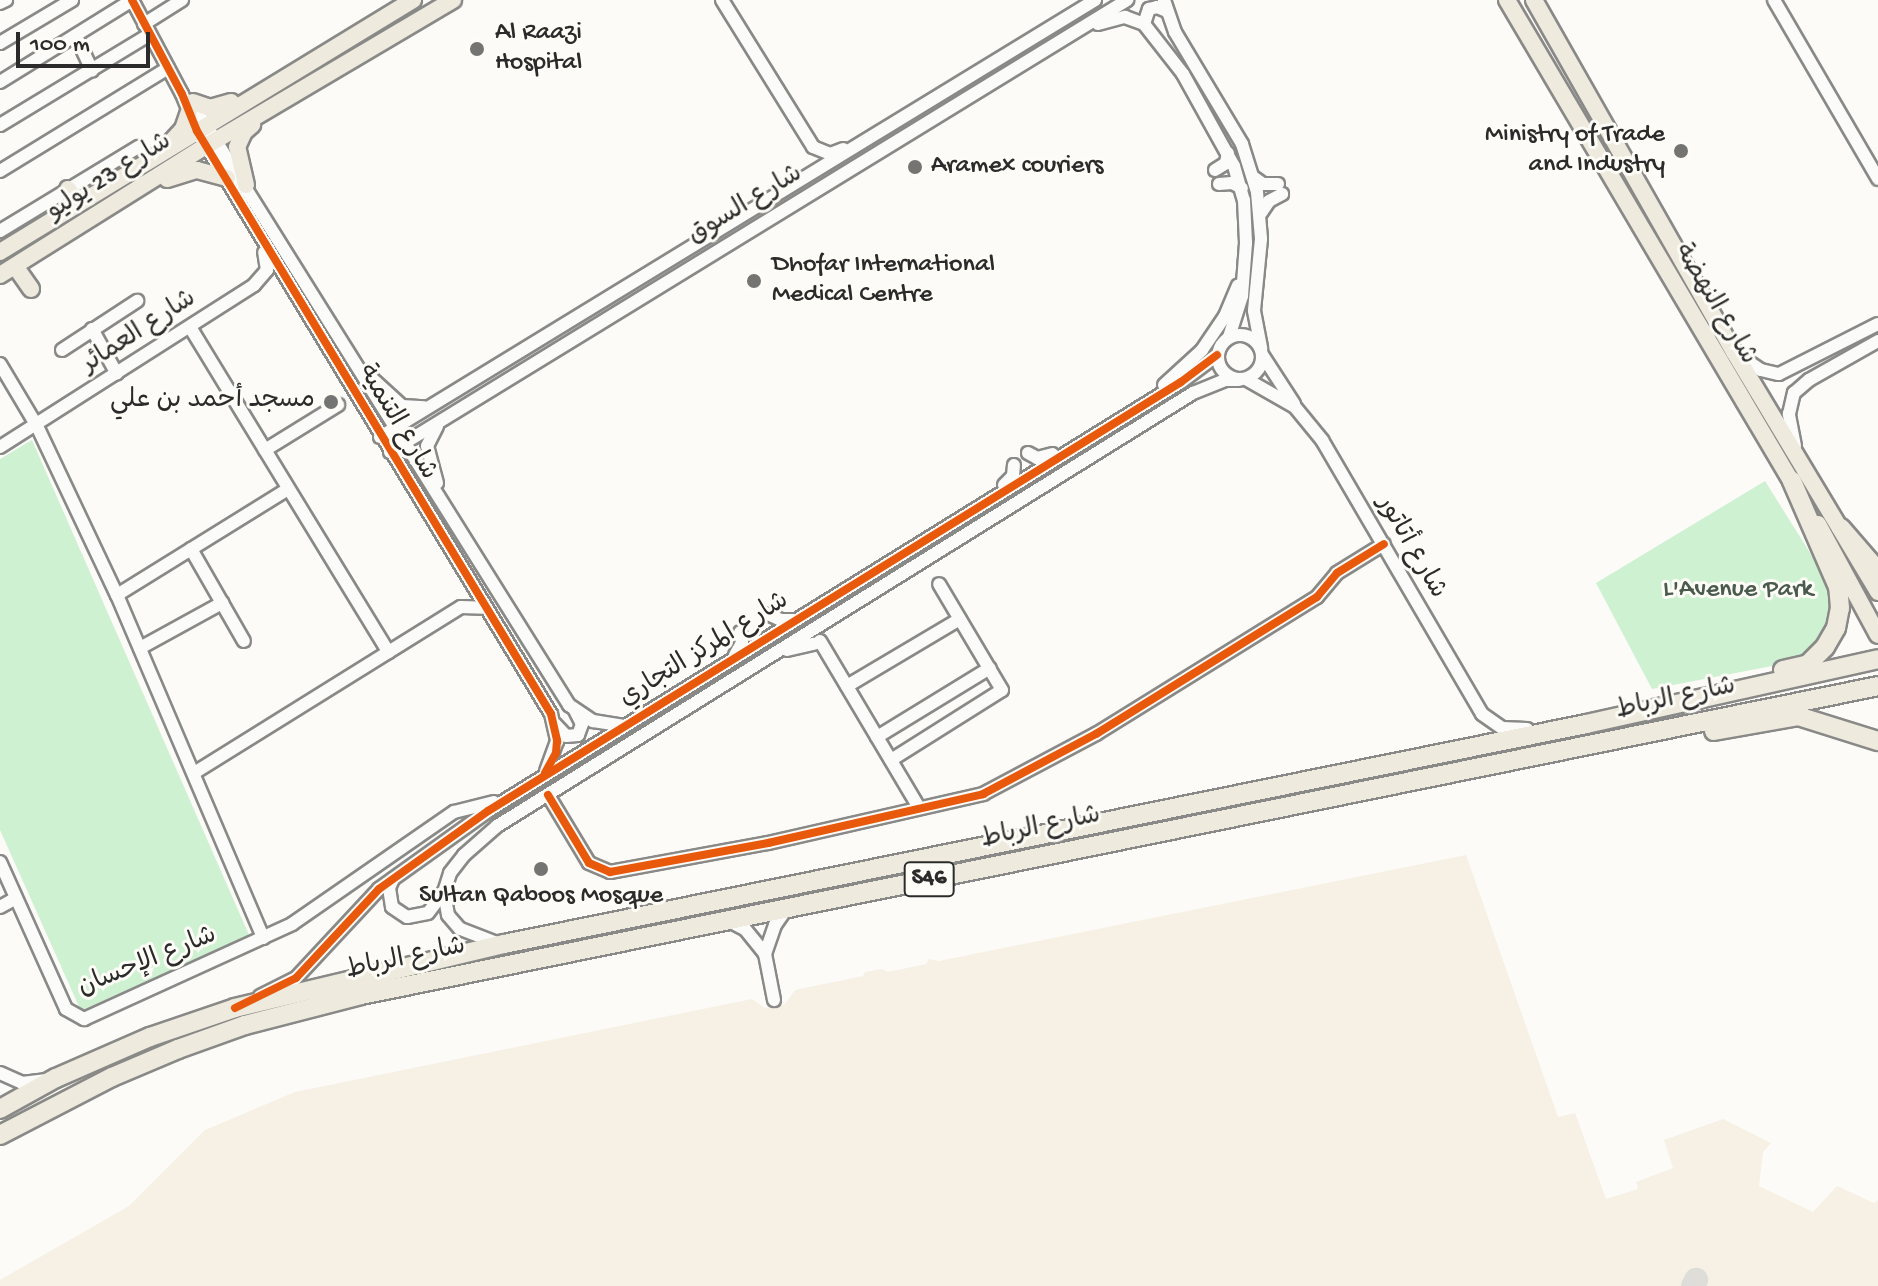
<!DOCTYPE html>
<html>
<head>
<meta charset="utf-8">
<style>
	body { margin:0 }
	#map { position:relative; width:1878px; height:1286px; overflow:hidden; background:#fcfbf8; font-family:"Gochi Hand","Playpen Sans Arabic",sans-serif }
	div>[style] { position:absolute }
	[style*='--x'] { left:calc(var(--x)*1px); top:calc(var(--y)*1px); width:calc(var(--w)*1px); rotate:calc(var(--a)*1deg) }
	.built>* { inset:0; background:#f6f0e5 }
	.green>* { inset:0; background:#cef1d2 }
	.taxiway>* { height:24px; margin:-12px; padding:0 12px; transform-origin:12px; border-radius:12px; background:#deddda }
	.roads { filter:drop-shadow(2px 0 #898987) drop-shadow(-2px 0 #898987) drop-shadow(0 2px #898987) drop-shadow(0 -2px #898987) }
	.minor>* { height:12px; margin:-6px; padding:0 6px; transform-origin:6px; border-radius:6px; background:#fbfbf9 }
	.minor>.ring { margin:-6px; padding:0; box-sizing:content-box; background:none; border:12px solid #fbfbf9; border-radius:50% }
	.major>* { height:16px; margin:-8px; padding:0 8px; transform-origin:8px; border-radius:8px; background:#eeeade }
	.highway>* { height:18px; margin:-9px; padding:0 9px; transform-origin:9px; border-radius:9px; background:#eeeade }
	.cycleway>* { height:8px; margin:-4px; padding:0 4px; transform-origin:4px; border-radius:4px; background:#e8590c }
	.dots>* { width:22px; height:22px; translate:-50% -50%; box-sizing:border-box; border:4px solid #fdfcf7; border-radius:50% }
	span { translate:-50% -50%; white-space:nowrap; text-align:center; line-height:1.15; -webkit-text-stroke:6px #fdfcf7; paint-order:stroke }
	.shield-label span { padding:2px 6px; background:#fdfcf7; border:2px solid; border-radius:6px; -webkit-text-stroke-width:0 }
	.shield-label { font-size:24px; color:#2b2b2b; font-weight:700 }
	.poi-label { font-size:26px; color:#2b2b2b }
	.left { translate:0 -50%; text-align:left }
	.right { translate:-100% -50%; text-align:right }
	.street-label { font-size:26px; color:#2b2b2b }
	.park-label { font-size:26px; color:#4a5a4d }
	.scale { position:absolute; left:16px; top:32px; width:134px; height:36px; box-sizing:border-box; border:4px solid #2b2b2b; border-top:0; padding-left:10px; font-size:24px; line-height:28px; white-space:nowrap; color:#2b2b2b; -webkit-text-stroke:6px #fdfcf7; paint-order:stroke }
</style>
</head>
<body>
<div id="map">
	<div class="built">
		<i style="clip-path:polygon(1466px 855px,1558px 1117px,1575px 1113px,1606px 1199px,1638px 1189px,1636px 1182px,1673px 1168px,1664px 1140px,1723px 1119px,1771px 1143px,1763px 1152px,1759px 1186px,1813px 1212px,1837px 1186px,1874px 1203px,1878px 1200px,1878px 1286px,0 1286px,0 1280px,129px 1206px,205px 1130px,295px 1092px,752px 999px,765px 1008px,775px 1007px,785px 1004px,795px 990px,863px 976px,865px 972px,882px 969px,888px 972px,926px 964px,929px 959px,939px 961px)"></i>
	</div>
	<div class="green">
		<i style="clip-path:polygon(32px 440px,249px 935px,81px 1011px,0 830px,0 459px)"></i>
		<i style="clip-path:polygon(1765px 481px,1839px 599px,1831px 637px,1803px 660px,1652px 689px,1596px 583px)"></i>
	</div>
	<div class="taxiway">
		<i style="--x:1693;--y:1286;--w:7;--a:-63"></i>
	</div>
	<div class="roads">
		<div class="minor">
			<i style="--x:132;--y:0;--w:106;--a:62"></i>
			<i style="--x:182;--y:94;--w:40;--a:68"></i>
			<i style="--x:197;--y:131;--w:682;--a:58.73"></i>
			<i style="--x:551;--y:714;--w:28;--a:77"></i>
			<i style="--x:557;--y:741;--w:32;--a:110"></i>
			<i style="--x:722;--y:0;--w:173;--a:58.2"></i>
			<i style="--x:813;--y:147;--w:18;--a:22"></i>
			<i style="--x:830;--y:154;--w:14;--a:-21"></i>
			<i style="--x:1164;--y:0;--w:34;--a:71"></i>
			<i style="--x:1175;--y:32;--w:131;--a:59.1"></i>
			<i style="--x:1242;--y:144;--w:50;--a:72.6"></i>
			<i style="--x:1257;--y:192;--w:47;--a:85.1"></i>
			<i style="--x:1261;--y:239;--w:72;--a:95.6"></i>
			<i style="--x:1254;--y:311;--w:38;--a:79"></i>
			<i style="--x:1774;--y:0;--w:207;--a:59.8"></i>
			<i style="--x:0;--y:3;--w:7;--a:-27"></i>
			<i style="--x:144;--y:24;--w:45;--a:-32.3"></i>
			<i style="--x:1098;--y:24;--w:28;--a:-15"></i>
			<i style="--x:1125;--y:17;--w:20;--a:20"></i>
			<i style="--x:1144;--y:24;--w:63;--a:52"></i>
			<i style="--x:1183;--y:74;--w:105;--a:61"></i>
			<i style="--x:1234;--y:166;--w:35;--a:74"></i>
			<i style="--x:1244;--y:200;--w:43;--a:87.3"></i>
			<i style="--x:1246;--y:243;--w:53;--a:94.3"></i>
			<i style="--x:1242;--y:296;--w:43;--a:107.6"></i>
			<i style="--x:1144;--y:24;--w:16;--a:-72"></i>
			<i style="--x:1149;--y:9;--w:8;--a:-14"></i>
			<i style="--x:1157;--y:7;--w:11;--a:22"></i>
			<i style="--x:76;--y:36;--w:38;--a:65"></i>
			<i style="--x:0;--y:43;--w:84;--a:-30.8"></i>
			<i style="--x:0;--y:82;--w:155;--a:-31.8"></i>
			<i style="--x:191;--y:101;--w:713;--a:57.96"></i>
			<i style="--x:569;--y:705;--w:29;--a:34"></i>
			<i style="--x:593;--y:721;--w:30;--a:9"></i>
			<i style="--x:0;--y:125;--w:175;--a:-31.2"></i>
			<i style="--x:1215;--y:170;--w:13;--a:-32"></i>
			<i style="--x:1226;--y:163;--w:10;--a:-79"></i>
			<i style="--x:0;--y:171;--w:197;--a:-31.5"></i>
			<i style="--x:1253;--y:177;--w:12;--a:35"></i>
			<i style="--x:1263;--y:184;--w:15;--a:0"></i>
			<i style="--x:1219;--y:184;--w:13;--a:-4"></i>
			<i style="--x:1232;--y:183;--w:11;--a:27"></i>
			<i style="--x:1261;--y:213;--w:14;--a:-56"></i>
			<i style="--x:1269;--y:201;--w:15;--a:-28"></i>
			<i style="--x:0;--y:231;--w:162;--a:-31.3"></i>
			<i style="--x:190;--y:327;--w:381;--a:58.6"></i>
			<i style="--x:92;--y:329;--w:51;--a:60.9"></i>
			<i class="ring" style="left:1218px;top:335px;width:32px;height:32px"></i>
			<i style="--x:62;--y:350;--w:90;--a:-33.2"></i>
			<i style="--x:1263;--y:356;--w:57;--a:57.1"></i>
			<i style="--x:1740;--y:356;--w:25;--a:34"></i>
			<i style="--x:1761;--y:370;--w:18;--a:13"></i>
			<i style="--x:1779;--y:374;--w:111;--a:-26.8"></i>
			<i style="--x:0;--y:364;--w:72;--a:59.2"></i>
			<i style="--x:37;--y:426;--w:187;--a:64.7"></i>
			<i style="--x:117;--y:595;--w:373;--a:66.9"></i>
			<i style="--x:368;--y:375;--w:46;--a:42.4"></i>
			<i style="--x:402;--y:406;--w:22;--a:3"></i>
			<i style="--x:1246;--y:379;--w:56;--a:29.7"></i>
			<i style="--x:1295;--y:407;--w:43;--a:50.7"></i>
			<i style="--x:1322;--y:440;--w:317;--a:59.7"></i>
			<i style="--x:1482;--y:714;--w:24;--a:35"></i>
			<i style="--x:1502;--y:728;--w:25;--a:2"></i>
			<i style="--x:1164;--y:385;--w:52;--a:-42.6"></i>
			<i style="--x:1202;--y:350;--w:41;--a:-55.9"></i>
			<i style="--x:1225;--y:316;--w:33;--a:-67"></i>
			<i style="--x:380;--y:437;--w:838;--a:-31.43"></i>
			<i style="--x:1795;--y:446;--w:33;--a:-101"></i>
			<i style="--x:1789;--y:414;--w:22;--a:-77"></i>
			<i style="--x:1794;--y:393;--w:20;--a:-41"></i>
			<i style="--x:1809;--y:380;--w:79;--a:-29.5"></i>
			<i style="--x:0;--y:447;--w:301;--a:-32.5"></i>
			<i style="--x:254;--y:285;--w:20;--a:-49"></i>
			<i style="--x:267;--y:270;--w:18;--a:-99"></i>
			<i style="--x:265;--y:450;--w:86;--a:-31.7"></i>
			<i style="--x:390;--y:452;--w:865;--a:-31.52"></i>
			<i style="--x:1028;--y:453;--w:10;--a:29"></i>
			<i style="--x:1037;--y:458;--w:16;--a:-14"></i>
			<i style="--x:437;--y:483;--w:38;--a:-105"></i>
			<i style="--x:427;--y:446;--w:22;--a:-63"></i>
			<i style="--x:1004;--y:485;--w:13;--a:-45"></i>
			<i style="--x:1013;--y:476;--w:11;--a:-85"></i>
			<i style="--x:191;--y:549;--w:106;--a:60.1"></i>
			<i style="--x:117;--y:595;--w:201;--a:-31.8"></i>
			<i style="--x:768;--y:614;--w:14;--a:25"></i>
			<i style="--x:781;--y:620;--w:13;--a:0"></i>
			<i style="--x:820;--y:641;--w:194;--a:59.3"></i>
			<i style="--x:140;--y:648;--w:94;--a:-28.8"></i>
			<i style="--x:787;--y:650;--w:28;--a:-13"></i>
			<i style="--x:735;--y:655;--w:14;--a:-60"></i>
			<i style="--x:742;--y:643;--w:11;--a:-100"></i>
			<i style="--x:847;--y:686;--w:131;--a:-30.7"></i>
			<i style="--x:555;--y:724;--w:16;--a:47"></i>
			<i style="--x:566;--y:736;--w:12;--a:-5"></i>
			<i style="--x:578;--y:735;--w:12;--a:-70"></i>
			<i style="--x:582;--y:724;--w:16;--a:-117"></i>
			<i style="--x:877;--y:737;--w:132;--a:-31.4"></i>
			<i style="--x:891;--y:760;--w:131;--a:-32.2"></i>
			<i style="--x:1002;--y:690;--w:123;--a:-120.7"></i>
			<i style="--x:194;--y:773;--w:314;--a:-31.9"></i>
			<i style="--x:461;--y:607;--w:23;--a:2"></i>
			<i style="--x:548;--y:795;--w:79;--a:58.9"></i>
			<i style="--x:589;--y:863;--w:23;--a:23"></i>
			<i style="--x:610;--y:872;--w:161;--a:-10.4"></i>
			<i style="--x:768;--y:843;--w:221;--a:-12.8"></i>
			<i style="--x:983;--y:794;--w:128;--a:-28"></i>
			<i style="--x:1096;--y:734;--w:260;--a:-31.8"></i>
			<i style="--x:1317;--y:597;--w:31;--a:-50"></i>
			<i style="--x:1337;--y:573;--w:55;--a:-31.7"></i>
			<i style="--x:0;--y:862;--w:161;--a:65.8"></i>
			<i style="--x:66;--y:1009;--w:21;--a:29"></i>
			<i style="--x:84;--y:1019;--w:229;--a:-24.5"></i>
			<i style="--x:292;--y:924;--w:197;--a:-34.7"></i>
			<i style="--x:454;--y:812;--w:41;--a:-14"></i>
			<i style="--x:393;--y:879;--w:10;--a:114"></i>
			<i style="--x:389;--y:888;--w:19;--a:81"></i>
			<i style="--x:392;--y:907;--w:18;--a:34"></i>
			<i style="--x:407;--y:917;--w:21;--a:-11"></i>
			<i style="--x:428;--y:913;--w:26;--a:-53"></i>
			<i style="--x:0;--y:907;--w:18;--a:-29"></i>
			<i style="--x:727;--y:920;--w:20;--a:27"></i>
			<i style="--x:745;--y:929;--w:32;--a:51"></i>
			<i style="--x:765;--y:954;--w:47;--a:78.9"></i>
			<i style="--x:497;--y:943;--w:40;--a:-159"></i>
			<i style="--x:460;--y:929;--w:18;--a:-131"></i>
			<i style="--x:448;--y:915;--w:23;--a:-100"></i>
			<i style="--x:444;--y:892;--w:20;--a:-72"></i>
			<i style="--x:450;--y:873;--w:23;--a:-52"></i>
			<i style="--x:464;--y:855;--w:44;--a:-41.3"></i>
			<i style="--x:497;--y:826;--w:820;--a:-31.89"></i>
			<i style="--x:1193;--y:393;--w:35;--a:-22"></i>
			<i style="--x:1225;--y:380;--w:14;--a:0"></i>
			<i style="--x:765;--y:954;--w:31;--a:-71"></i>
			<i style="--x:775;--y:925;--w:21;--a:-55"></i>
			<i style="--x:260;--y:996;--w:40;--a:-26.6"></i>
			<i style="--x:296;--y:978;--w:122;--a:-47"></i>
			<i style="--x:379;--y:889;--w:134;--a:-35.6"></i>
			<i style="--x:488;--y:811;--w:815;--a:-31.76"></i>
			<i style="--x:1181;--y:382;--w:45;--a:-36.9"></i>
			<i style="--x:0;--y:1073;--w:24;--a:24"></i>
			<i style="--x:22;--y:1083;--w:23;--a:-7"></i>
		</div>
		<div class="major">
			<i style="--x:1507;--y:0;--w:570;--a:59.43"></i>
			<i style="--x:1534;--y:0;--w:405;--a:60.4"></i>
			<i style="--x:1734;--y:352;--w:280;--a:59"></i>
			<i style="--x:193;--y:102;--w:18;--a:19"></i>
			<i style="--x:210;--y:108;--w:22;--a:-16"></i>
			<i style="--x:172;--y:141;--w:16;--a:-47"></i>
			<i style="--x:183;--y:129;--w:18;--a:-71"></i>
			<i style="--x:167;--y:179;--w:31;--a:-17"></i>
			<i style="--x:197;--y:170;--w:31;--a:15"></i>
			<i style="--x:246;--y:185;--w:39;--a:-103"></i>
			<i style="--x:237;--y:147;--w:17;--a:-65"></i>
			<i style="--x:244;--y:132;--w:11;--a:-41"></i>
			<i style="--x:68;--y:189;--w:11;--a:56"></i>
			<i style="--x:74;--y:198;--w:15;--a:0"></i>
			<i style="--x:0;--y:252;--w:484;--a:-31.4"></i>
			<i style="--x:15;--y:266;--w:28;--a:55"></i>
			<i style="--x:0;--y:275;--w:243;--a:-32.1"></i>
			<i style="--x:206;--y:146;--w:287;--a:-30.6"></i>
			<i style="--x:1818;--y:524;--w:126;--a:61.6"></i>
		</div>
		<div class="highway">
			<i style="--x:1841;--y:528;--w:57;--a:49.3"></i>
			<i style="--x:1783;--y:670;--w:26;--a:-13"></i>
			<i style="--x:1808;--y:664;--w:24;--a:-45"></i>
			<i style="--x:1825;--y:647;--w:22;--a:-60"></i>
			<i style="--x:1836;--y:628;--w:20;--a:-79"></i>
			<i style="--x:1840;--y:608;--w:21;--a:-95"></i>
			<i style="--x:1838;--y:587;--w:116;--a:-113.5"></i>
			<i style="--x:1714;--y:731;--w:85;--a:-10.1"></i>
			<i style="--x:1798;--y:716;--w:84;--a:17.4"></i>
			<i style="--x:0;--y:1109;--w:64;--a:-29"></i>
			<i style="--x:56;--y:1078;--w:103;--a:-23.6"></i>
			<i style="--x:150;--y:1037;--w:90;--a:-18.8"></i>
			<i style="--x:235;--y:1008;--w:277;--a:-13.4"></i>
			<i style="--x:504;--y:944;--w:1104;--a:-11.49"></i>
			<i style="--x:1586;--y:724;--w:299;--a:-12.5"></i>
			<i style="--x:0;--y:1135;--w:126;--a:-27.4"></i>
			<i style="--x:112;--y:1077;--w:72;--a:-23"></i>
			<i style="--x:178;--y:1049;--w:71;--a:-19.7"></i>
			<i style="--x:245;--y:1025;--w:120;--a:-14.5"></i>
			<i style="--x:361;--y:995;--w:1548;--a:-11.51"></i>
		</div>
	</div>
	<div class="cycleway">
		<i style="--x:132;--y:0;--w:106;--a:62"></i>
		<i style="--x:182;--y:94;--w:40;--a:68"></i>
		<i style="--x:197;--y:131;--w:682;--a:58.73"></i>
		<i style="--x:551;--y:714;--w:28;--a:77"></i>
		<i style="--x:557;--y:741;--w:12;--a:95"></i>
		<i style="--x:556;--y:753;--w:23;--a:119"></i>
		<i style="--x:548;--y:795;--w:79;--a:58.9"></i>
		<i style="--x:589;--y:863;--w:23;--a:23"></i>
		<i style="--x:610;--y:872;--w:161;--a:-10.4"></i>
		<i style="--x:768;--y:843;--w:221;--a:-12.8"></i>
		<i style="--x:983;--y:794;--w:128;--a:-28"></i>
		<i style="--x:1096;--y:734;--w:260;--a:-31.8"></i>
		<i style="--x:1317;--y:597;--w:31;--a:-50"></i>
		<i style="--x:1337;--y:573;--w:55;--a:-31.7"></i>
		<i style="--x:235;--y:1008;--w:68;--a:-26.2"></i>
		<i style="--x:296;--y:978;--w:122;--a:-47"></i>
		<i style="--x:379;--y:889;--w:134;--a:-35.6"></i>
		<i style="--x:488;--y:811;--w:815;--a:-31.76"></i>
		<i style="--x:1181;--y:382;--w:45;--a:-36.9"></i>
	</div>
	<div class="dots">
		<i style="left:477px;top:49px;background:#747473"></i>
		<i style="left:1681px;top:151px;background:#747473"></i>
		<i style="left:915px;top:167px;background:#747473"></i>
		<i style="left:754px;top:281px;background:#747473"></i>
		<i style="left:331px;top:402px;background:#747473"></i>
		<i style="left:541px;top:869px;background:#747473"></i>
	</div>
	<div class="shield-label">
		<span style="left:929px;top:879px">S46</span>
	</div>
	<div class="poi-label">
		<span class="left" style="left:495px;top:49px">Al Raazi<br>Hospital</span>
		<span class="right" style="left:1665px;top:151px">Ministry of Trade<br>and Industry</span>
		<span class="left" style="left:931px;top:167px">Aramex couriers</span>
		<span class="left" style="left:772px;top:281px">Dhofar International<br>Medical Centre</span>
		<span class="right" style="left:315px;top:402px">مسجد أحمد بن علي</span>
		<span style="left:541px;top:897px">Sultan Qaboos Mosque</span>
	</div>
	<div class="street-label">
		<span style="left:110px;top:178px;rotate:-32deg">شارع 23 يوليو</span>
		<span style="left:746px;top:206px;rotate:-31deg">شارع السوق</span>
		<span style="left:1714px;top:305px;rotate:59deg">شارع النهضة</span>
		<span style="left:140px;top:333px;rotate:-33deg">شارع العمائر</span>
		<span style="left:396px;top:423px;rotate:59deg">شارع التنمية</span>
		<span style="left:1410px;top:548px;rotate:60deg">شارع أتاتور</span>
		<span style="left:705px;top:651px;rotate:-32deg">شارع المركز التجاري</span>
		<span style="left:1676px;top:700px;rotate:-12deg">شارع الرباط</span>
		<span style="left:1041px;top:829px;rotate:-12deg">شارع الرباط</span>
		<span style="left:406px;top:960px;rotate:-12deg">شارع الرباط</span>
		<span style="left:148px;top:963px;rotate:-22deg">شارع الإحسان</span>
	</div>
	<div class="park-label">
		<span style="left:1738px;top:591px">L'Avenue Park</span>
	</div>
	<div class="scale">100 m</div>
</div>
</body>
</html>
